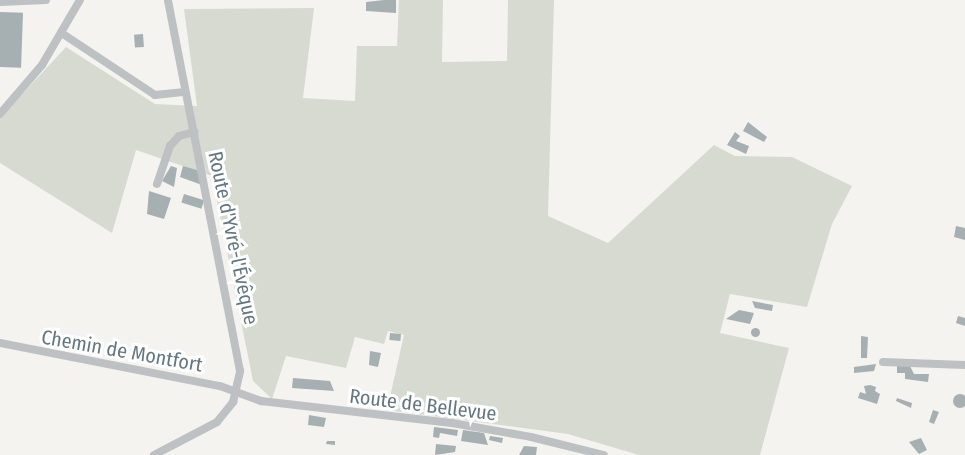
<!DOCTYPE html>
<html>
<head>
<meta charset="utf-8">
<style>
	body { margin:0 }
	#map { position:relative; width:965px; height:455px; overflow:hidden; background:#f4f3f0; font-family:"Fira Sans Condensed",sans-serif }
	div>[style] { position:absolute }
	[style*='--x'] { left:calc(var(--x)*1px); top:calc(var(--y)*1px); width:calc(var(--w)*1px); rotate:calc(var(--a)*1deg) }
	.green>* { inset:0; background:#d6dad1 }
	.building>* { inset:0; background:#a6afb2; transform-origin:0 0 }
	.round { border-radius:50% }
	.minor>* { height:8px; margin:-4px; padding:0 4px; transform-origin:4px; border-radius:4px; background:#bdc1c4 }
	span { translate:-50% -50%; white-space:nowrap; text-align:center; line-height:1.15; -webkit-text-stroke:6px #fff; paint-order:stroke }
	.street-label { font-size:20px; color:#64767f }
</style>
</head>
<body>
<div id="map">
	<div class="green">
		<i style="clip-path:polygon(399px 0,443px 0,442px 62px,507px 61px,508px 0,554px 0,548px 216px,608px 243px,714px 145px,735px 156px,792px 157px,852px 186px,832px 224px,807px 307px,730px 294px,720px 333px,789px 348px,760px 455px,639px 455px,568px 434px,387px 410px,404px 335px,388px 331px,384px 344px,355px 337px,346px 368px,286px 356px,272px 399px,253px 381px,212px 176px,136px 150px,112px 233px,0 163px,0 118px,66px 47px,155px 104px,197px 106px,184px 9px,314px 8px,303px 98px,355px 101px,357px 46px,397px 46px)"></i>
	</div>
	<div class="building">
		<i style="clip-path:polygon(384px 0,396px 0,396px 13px,366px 11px,366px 2px)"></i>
		<i style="left:0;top:12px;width:23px;height:55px;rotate:2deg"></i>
		<i style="left:143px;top:34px;width:13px;height:9px;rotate:86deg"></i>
		<i style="clip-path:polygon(748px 122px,767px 137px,764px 142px,743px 131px)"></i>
		<i style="clip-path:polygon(735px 132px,740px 136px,736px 141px,749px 146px,746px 154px,727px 145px)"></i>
		<i style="clip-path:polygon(171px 166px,177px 168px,174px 187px,162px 181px)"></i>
		<i style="clip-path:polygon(183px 166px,200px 171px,202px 185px,180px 177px)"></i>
		<i style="clip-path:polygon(149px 191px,171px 198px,164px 219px,147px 214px)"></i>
		<i style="left:184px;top:194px;width:21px;height:9px;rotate:17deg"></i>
		<i style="clip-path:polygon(956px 226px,965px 228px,965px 240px,954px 237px)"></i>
		<i style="clip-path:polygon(752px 301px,773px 305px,772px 311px,755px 308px)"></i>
		<i style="clip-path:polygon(739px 310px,754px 313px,750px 324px,726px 319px)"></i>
		<i style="clip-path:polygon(958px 316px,965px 318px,965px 326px,956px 323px)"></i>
		<i class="round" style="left:750.5px;top:327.5px;width:9px;height:9px"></i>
		<i style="left:390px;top:333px;width:11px;height:7px;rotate:5deg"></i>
		<i style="clip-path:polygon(861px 336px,868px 337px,867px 358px,861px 358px)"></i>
		<i style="clip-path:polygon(370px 351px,381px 353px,378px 367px,369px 365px)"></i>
		<i style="clip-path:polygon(897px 363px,909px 364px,914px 374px,929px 374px,928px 382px,905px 379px,905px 373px,897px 373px)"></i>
		<i style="clip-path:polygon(876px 364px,874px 371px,854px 373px,854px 367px)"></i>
		<i style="clip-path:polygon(293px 378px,330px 381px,334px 391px,292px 388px)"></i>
		<i style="clip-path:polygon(870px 385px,876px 387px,875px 391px,880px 394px,877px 404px,858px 398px,860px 392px,866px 394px,864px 386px)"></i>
		<i class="round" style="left:953px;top:394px;width:14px;height:14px"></i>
		<i style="clip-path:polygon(897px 398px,912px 403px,911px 408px,896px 401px)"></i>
		<i style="clip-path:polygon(933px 410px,939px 412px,934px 424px,929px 422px)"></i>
		<i style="clip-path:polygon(309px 415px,326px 418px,324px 427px,308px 425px)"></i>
		<i style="clip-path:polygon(434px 427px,458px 430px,457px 436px,440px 433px,439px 438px,433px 437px)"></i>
		<i style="clip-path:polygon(463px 430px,484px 433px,488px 445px,461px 441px)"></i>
		<i style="clip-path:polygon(490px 436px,503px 438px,502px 443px,489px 440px)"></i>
		<i style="clip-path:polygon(921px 438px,927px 450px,919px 454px,909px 442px)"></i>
		<i style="clip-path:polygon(327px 441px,335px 441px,335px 445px,326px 444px)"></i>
		<i style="clip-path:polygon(436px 444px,456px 446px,455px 452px,435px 455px)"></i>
		<i style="clip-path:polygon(524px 446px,537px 447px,536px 455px,519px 455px)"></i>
	</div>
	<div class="minor">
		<i style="--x:0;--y:2;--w:46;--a:-2.5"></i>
		<i style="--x:63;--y:34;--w:110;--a:33.5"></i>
		<i style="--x:155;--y:95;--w:30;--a:-6"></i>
		<i style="--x:0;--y:114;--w:65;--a:-49.4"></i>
		<i style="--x:42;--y:65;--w:75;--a:-59.7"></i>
		<i style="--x:157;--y:184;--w:40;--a:-71.1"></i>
		<i style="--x:170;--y:146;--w:13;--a:-48"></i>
		<i style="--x:179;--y:136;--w:16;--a:-15"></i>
		<i style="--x:0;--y:343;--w:224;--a:11.1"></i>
		<i style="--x:220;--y:386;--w:44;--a:20.1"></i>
		<i style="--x:261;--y:401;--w:192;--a:6.6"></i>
		<i style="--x:452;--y:423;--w:80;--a:10"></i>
		<i style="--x:531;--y:437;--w:75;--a:13.9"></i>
		<i style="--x:883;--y:362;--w:82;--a:2.1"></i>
		<i style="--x:154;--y:455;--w:71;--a:-27.6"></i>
		<i style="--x:217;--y:422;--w:26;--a:-51"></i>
		<i style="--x:233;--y:402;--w:32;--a:-77"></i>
		<i style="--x:240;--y:371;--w:378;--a:-101"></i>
	</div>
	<div class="street-label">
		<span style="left:233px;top:238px;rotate:78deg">Route d'Yvré-l'Évêque</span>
		<span style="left:122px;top:351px;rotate:10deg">Chemin de Montfort</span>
		<span style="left:423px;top:405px;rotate:7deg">Route de Bellevue</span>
	</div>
</div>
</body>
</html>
